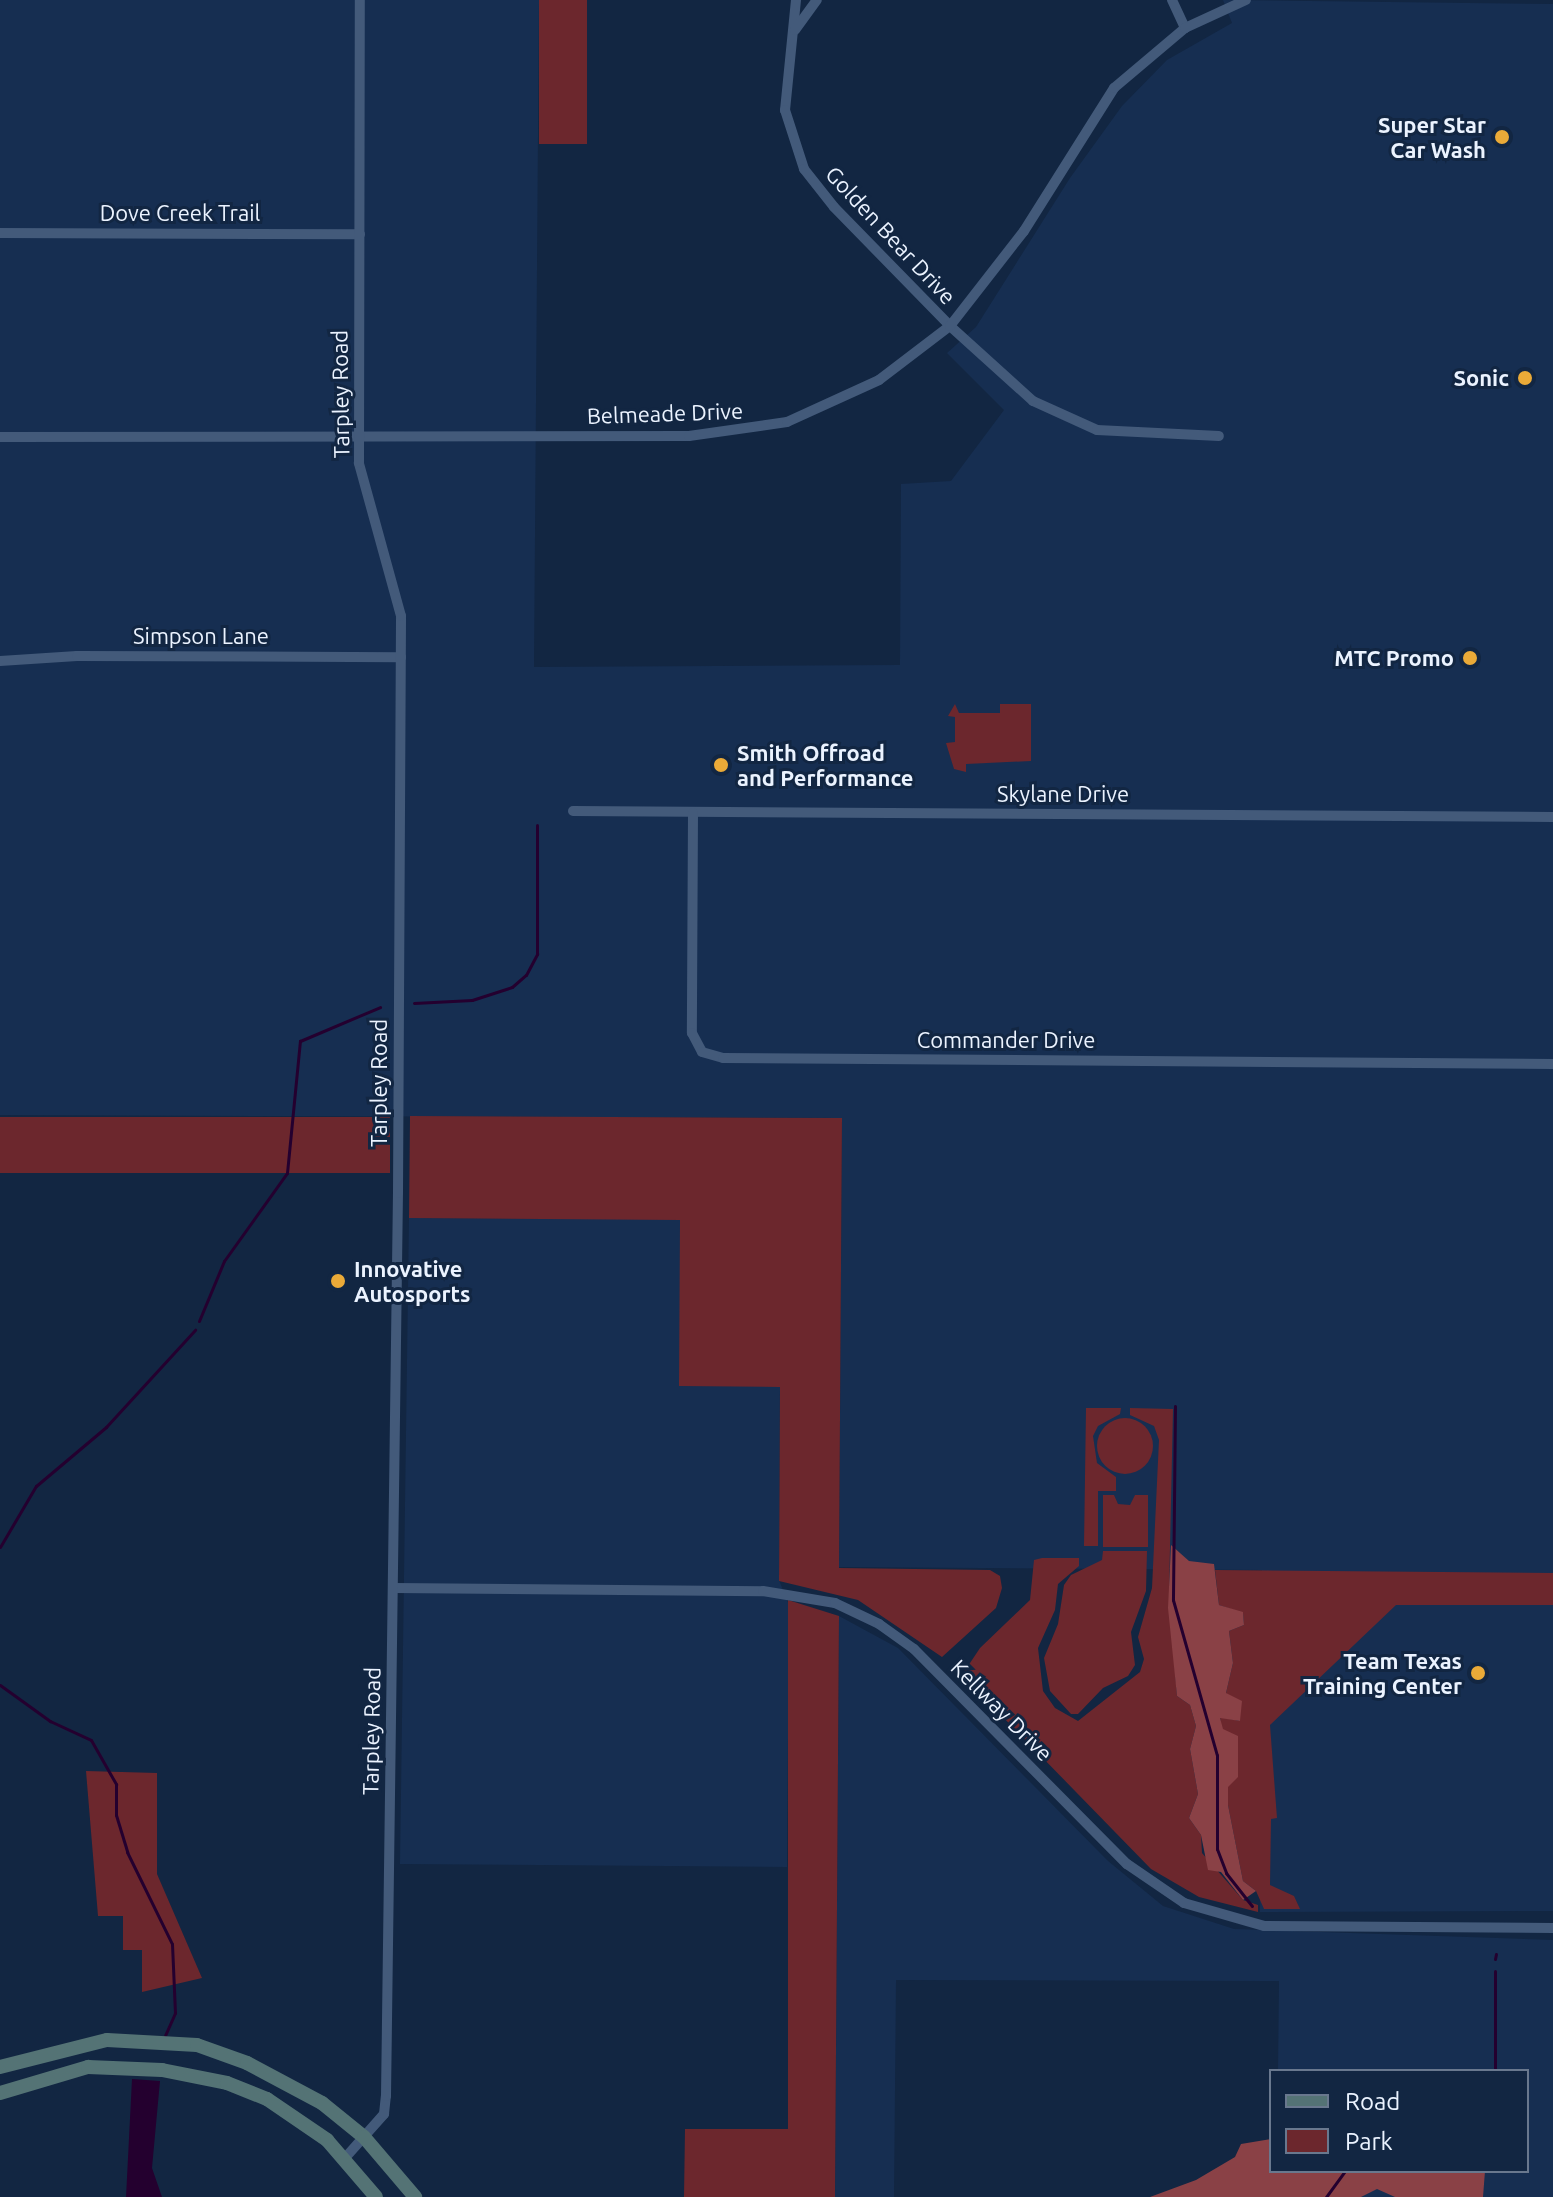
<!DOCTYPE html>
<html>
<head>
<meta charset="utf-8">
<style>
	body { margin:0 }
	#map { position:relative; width:1553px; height:2197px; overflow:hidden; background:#122642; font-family:Ubuntu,sans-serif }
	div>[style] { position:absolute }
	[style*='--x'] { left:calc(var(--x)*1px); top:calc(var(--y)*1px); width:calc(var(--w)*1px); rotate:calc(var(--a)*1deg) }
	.built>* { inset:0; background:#162e51 }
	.green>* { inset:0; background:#6c272d; transform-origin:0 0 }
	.round { border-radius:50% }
	.forest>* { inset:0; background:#8a4146 }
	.water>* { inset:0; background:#24002f }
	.stream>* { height:3px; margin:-1.5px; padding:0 1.5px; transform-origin:1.5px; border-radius:1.5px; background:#24002f }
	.minor>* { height:10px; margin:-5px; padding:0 5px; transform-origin:5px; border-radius:5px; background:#435a7a }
	.secondary>* { height:14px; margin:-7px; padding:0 7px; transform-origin:7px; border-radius:7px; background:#547375 }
	.dots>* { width:22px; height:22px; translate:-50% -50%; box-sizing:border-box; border:4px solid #122642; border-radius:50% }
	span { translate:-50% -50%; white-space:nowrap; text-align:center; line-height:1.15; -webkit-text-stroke:6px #122642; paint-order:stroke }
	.poi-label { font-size:22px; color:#ebf3ff; font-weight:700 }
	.right { translate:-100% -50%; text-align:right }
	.left { translate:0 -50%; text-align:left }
	.street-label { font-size:22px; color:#ebf3ff }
	.legend { position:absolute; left:1269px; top:2069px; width:260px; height:104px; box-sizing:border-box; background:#122642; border:2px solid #69788e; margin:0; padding:10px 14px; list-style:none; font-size:24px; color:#ebf3ff }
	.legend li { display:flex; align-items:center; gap:16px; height:40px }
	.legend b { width:40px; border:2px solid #69788e }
</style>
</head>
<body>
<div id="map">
	<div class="built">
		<i style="clip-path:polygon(0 0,539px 0,534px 667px,900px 665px,901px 484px,951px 481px,1004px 410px,947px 353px,976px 327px,1070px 178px,1122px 106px,1167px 60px,1232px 23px,1223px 0,1553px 4px,1553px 1911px,1260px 1912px,1262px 1570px,839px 1567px,842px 1118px,0 1115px)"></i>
		<i style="clip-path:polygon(409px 1218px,680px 1219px,680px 1386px,780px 1386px,779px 1580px,789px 1605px,787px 1867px,400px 1864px)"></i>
		<i style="clip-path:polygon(839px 1616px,898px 1648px,1108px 1861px,1163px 1906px,1234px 1929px,1553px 1940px,1553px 2197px,1276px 2197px,1277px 2171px,1527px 2171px,1527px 2071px,1278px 2071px,1279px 1981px,896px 1980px,894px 2197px,835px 2197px)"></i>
	</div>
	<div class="green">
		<i style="left:539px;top:0;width:48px;height:144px"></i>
		<i style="clip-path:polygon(955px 704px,959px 713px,1000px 713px,1000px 704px,1031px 704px,1031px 761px,966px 764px,966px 772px,954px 769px,946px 743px,955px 742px,955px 717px,948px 716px)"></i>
		<i style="clip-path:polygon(410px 1116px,842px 1118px,839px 1568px,990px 1570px,1000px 1576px,1002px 1588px,996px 1608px,942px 1657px,858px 1600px,779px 1581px,780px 1387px,679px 1386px,680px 1220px,409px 1218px)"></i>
		<i style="left:0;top:1117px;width:390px;height:56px"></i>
		<i style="clip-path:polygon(1086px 1408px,1121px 1408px,1120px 1414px,1098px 1426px,1093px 1436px,1097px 1463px,1116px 1477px,1116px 1491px,1098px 1491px,1098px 1546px,1084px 1546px)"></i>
		<i style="clip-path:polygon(1130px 1408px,1173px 1409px,1169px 1594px,1177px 1696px,1190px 1705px,1196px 1726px,1190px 1749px,1198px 1794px,1189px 1818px,1201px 1835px,1202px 1853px,1243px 1900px,1258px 1905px,1258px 1912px,1199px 1897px,1151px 1869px,962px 1675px,980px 1648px,1030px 1600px,1034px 1560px,1042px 1558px,1079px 1558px,1079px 1566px,1058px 1584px,1055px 1610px,1038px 1648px,1043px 1691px,1055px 1708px,1078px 1721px,1140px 1672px,1144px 1659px,1138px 1637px,1152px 1588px,1159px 1440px,1154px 1426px,1130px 1415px)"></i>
		<i class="round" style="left:1097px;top:1418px;width:56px;height:56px"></i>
		<i style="clip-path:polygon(1103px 1495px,1114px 1495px,1118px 1504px,1130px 1505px,1135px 1495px,1148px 1495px,1148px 1547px,1103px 1547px)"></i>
		<i style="clip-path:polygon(1103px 1551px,1147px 1551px,1146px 1591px,1131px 1632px,1135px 1665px,1128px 1676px,1103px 1688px,1078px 1714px,1071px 1714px,1050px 1691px,1044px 1658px,1058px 1624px,1064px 1585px,1071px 1575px,1102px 1560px)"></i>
		<i style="clip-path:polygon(1215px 1570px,1553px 1573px,1553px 1605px,1396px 1605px,1270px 1725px,1277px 1818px,1271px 1819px,1270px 1885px,1294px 1896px,1300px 1909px,1264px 1909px,1256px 1891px,1243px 1881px,1228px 1805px,1220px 1717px,1240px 1721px,1226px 1693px,1233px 1663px,1229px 1631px,1244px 1625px,1243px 1613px,1219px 1605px)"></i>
		<i style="clip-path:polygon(788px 1600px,839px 1616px,835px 2197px,684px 2197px,685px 2129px,788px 2129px)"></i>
		<i style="clip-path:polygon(86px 1771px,157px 1773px,157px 1874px,202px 1978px,142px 1992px,142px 1950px,123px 1950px,123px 1916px,98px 1916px)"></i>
	</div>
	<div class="forest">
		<i style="clip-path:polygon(1171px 1545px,1189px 1561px,1214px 1564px,1219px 1605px,1243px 1612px,1244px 1625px,1229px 1631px,1233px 1663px,1226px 1693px,1242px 1701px,1240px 1721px,1220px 1718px,1223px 1729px,1238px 1736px,1238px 1777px,1228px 1787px,1228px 1805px,1243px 1881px,1256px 1891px,1243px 1900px,1221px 1872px,1208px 1870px,1201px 1835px,1189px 1818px,1198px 1794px,1190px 1749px,1196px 1726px,1190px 1705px,1177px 1696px,1168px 1608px)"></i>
		<i style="clip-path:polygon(1271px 2139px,1271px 2171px,1485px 2171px,1483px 2197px,1395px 2197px,1377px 2189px,1361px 2197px,1150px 2197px,1196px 2180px,1235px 2157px,1241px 2144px)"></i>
	</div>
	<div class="water">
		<i style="clip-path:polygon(132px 2079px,160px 2081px,152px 2168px,162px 2197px,126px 2197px)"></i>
	</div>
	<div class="stream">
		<i style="--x:414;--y:1003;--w:58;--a:-3"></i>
		<i style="--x:472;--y:1000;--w:42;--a:-18"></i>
		<i style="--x:512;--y:987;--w:18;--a:-41"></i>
		<i style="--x:526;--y:975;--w:24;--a:-62"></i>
		<i style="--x:537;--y:954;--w:129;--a:-90"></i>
		<i style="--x:199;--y:1321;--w:65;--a:-67.4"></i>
		<i style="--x:224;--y:1261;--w:108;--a:-54.4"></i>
		<i style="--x:287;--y:1173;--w:133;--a:-84.4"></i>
		<i style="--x:300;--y:1041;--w:87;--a:-23"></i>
		<i style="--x:1175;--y:1406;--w:194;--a:90.6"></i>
		<i style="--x:1173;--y:1600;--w:161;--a:74.2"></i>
		<i style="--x:1217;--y:1755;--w:94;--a:90"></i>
		<i style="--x:1217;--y:1849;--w:26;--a:69"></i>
		<i style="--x:1226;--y:1873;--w:42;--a:51.8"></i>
		<i style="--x:0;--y:1547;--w:71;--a:-59.5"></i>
		<i style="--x:36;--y:1486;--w:92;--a:-40.1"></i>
		<i style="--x:106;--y:1427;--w:132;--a:-47.5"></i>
		<i style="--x:0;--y:1685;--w:62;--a:35.8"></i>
		<i style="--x:50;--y:1721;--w:45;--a:24.9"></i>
		<i style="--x:91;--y:1740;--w:51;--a:60.4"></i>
		<i style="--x:116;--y:1784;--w:31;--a:90"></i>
		<i style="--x:116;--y:1815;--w:39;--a:73"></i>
		<i style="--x:127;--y:1852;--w:102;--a:63.9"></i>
		<i style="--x:172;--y:1944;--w:69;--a:87.5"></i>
		<i style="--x:175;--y:2013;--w:24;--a:114"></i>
		<i style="--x:1495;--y:1959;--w:5;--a:-79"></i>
		<i style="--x:1495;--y:2071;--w:100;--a:-90"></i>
		<i style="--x:1380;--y:2171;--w:19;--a:0"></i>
		<i style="--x:1326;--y:2197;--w:32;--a:-54"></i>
	</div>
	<div class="minor">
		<i style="--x:796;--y:0;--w:111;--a:95.7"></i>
		<i style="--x:785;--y:110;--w:62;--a:72.1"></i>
		<i style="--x:804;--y:169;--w:48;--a:51.7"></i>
		<i style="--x:834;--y:207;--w:166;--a:45.7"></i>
		<i style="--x:950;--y:326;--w:112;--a:42.1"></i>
		<i style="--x:1033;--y:401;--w:70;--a:24.4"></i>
		<i style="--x:1097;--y:430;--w:122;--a:2.8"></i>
		<i style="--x:1172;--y:0;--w:31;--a:65"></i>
		<i style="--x:795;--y:30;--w:37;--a:-54"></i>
		<i style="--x:0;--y:233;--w:360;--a:0.2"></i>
		<i style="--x:0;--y:437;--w:689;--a:-0.08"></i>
		<i style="--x:689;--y:436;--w:99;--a:-8.1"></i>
		<i style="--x:787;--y:422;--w:101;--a:-24.5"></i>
		<i style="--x:879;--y:380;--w:89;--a:-37.3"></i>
		<i style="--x:950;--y:326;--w:120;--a:-52.1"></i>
		<i style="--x:1024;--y:231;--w:169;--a:-57.8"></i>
		<i style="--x:1114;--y:88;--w:93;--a:-40.2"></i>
		<i style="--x:1185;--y:28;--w:67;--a:-24.7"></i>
		<i style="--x:0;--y:661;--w:77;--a:-3.7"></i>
		<i style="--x:77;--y:656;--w:324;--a:0.2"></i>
		<i style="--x:573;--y:811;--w:980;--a:0.35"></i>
		<i style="--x:693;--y:813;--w:220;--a:90.3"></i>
		<i style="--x:692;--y:1033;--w:21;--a:62"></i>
		<i style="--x:702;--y:1052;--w:22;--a:16"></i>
		<i style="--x:723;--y:1058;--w:830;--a:0.41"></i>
		<i style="--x:394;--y:1588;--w:369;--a:0.5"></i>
		<i style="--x:763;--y:1591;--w:73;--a:9.5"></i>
		<i style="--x:835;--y:1603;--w:49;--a:25.5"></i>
		<i style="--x:879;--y:1624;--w:43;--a:35.5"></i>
		<i style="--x:914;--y:1649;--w:303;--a:45.3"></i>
		<i style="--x:1127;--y:1864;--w:69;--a:34.4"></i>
		<i style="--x:1184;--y:1903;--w:83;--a:16"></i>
		<i style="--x:1264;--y:1926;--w:289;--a:0.4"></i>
		<i style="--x:345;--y:2158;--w:59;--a:-48.4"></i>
		<i style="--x:384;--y:2114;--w:18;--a:-84"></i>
		<i style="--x:386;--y:2096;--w:903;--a:-89.24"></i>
		<i style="--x:398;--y:1193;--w:577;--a:-89.7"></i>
		<i style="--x:401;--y:616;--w:159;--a:-105.4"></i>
		<i style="--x:359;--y:463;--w:463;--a:-89.9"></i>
	</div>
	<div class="secondary">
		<i style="--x:0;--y:2067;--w:110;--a:-14.2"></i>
		<i style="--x:107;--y:2040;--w:90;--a:3.2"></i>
		<i style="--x:197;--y:2045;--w:53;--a:19.8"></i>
		<i style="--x:247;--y:2063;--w:85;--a:28.1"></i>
		<i style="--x:322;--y:2103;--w:54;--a:39"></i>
		<i style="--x:364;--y:2137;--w:79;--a:49.6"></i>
		<i style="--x:0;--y:2093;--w:92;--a:-16.5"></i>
		<i style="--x:88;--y:2067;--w:74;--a:2.3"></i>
		<i style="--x:162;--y:2070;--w:66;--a:11.3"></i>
		<i style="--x:227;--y:2083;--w:43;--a:21.8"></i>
		<i style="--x:267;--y:2099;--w:73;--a:34.3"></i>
		<i style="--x:327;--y:2140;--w:75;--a:49.3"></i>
	</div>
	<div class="dots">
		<i style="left:1502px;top:137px;background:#eaaa38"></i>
		<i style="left:1525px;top:378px;background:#eaaa38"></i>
		<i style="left:1470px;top:658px;background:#eaaa38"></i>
		<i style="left:721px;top:765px;background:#eaaa38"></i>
		<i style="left:338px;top:1281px;background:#eaaa38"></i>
		<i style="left:1478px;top:1673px;background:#eaaa38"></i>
	</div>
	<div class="poi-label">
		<span class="right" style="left:1486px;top:137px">Super Star<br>Car Wash</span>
		<span class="right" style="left:1509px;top:378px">Sonic</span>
		<span class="right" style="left:1454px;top:658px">MTC Promo</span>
		<span class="left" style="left:737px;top:765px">Smith Offroad<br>and Performance</span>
		<span class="left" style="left:354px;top:1281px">Innovative<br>Autosports</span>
		<span class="right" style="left:1462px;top:1673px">Team Texas<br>Training Center</span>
	</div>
	<div class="street-label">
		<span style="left:180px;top:213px">Dove Creek Trail</span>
		<span style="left:891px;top:235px;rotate:47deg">Golden Bear Drive</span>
		<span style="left:340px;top:394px;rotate:-91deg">Tarpley Road</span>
		<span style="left:665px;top:413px;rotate:-2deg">Belmeade Drive</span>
		<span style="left:201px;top:636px">Simpson Lane</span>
		<span style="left:1063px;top:794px">Skylane Drive</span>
		<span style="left:1006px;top:1040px">Commander Drive</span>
		<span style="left:379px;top:1083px;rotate:-90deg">Tarpley Road</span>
		<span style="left:1002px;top:1710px;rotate:45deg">Kellway Drive</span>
		<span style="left:371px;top:1731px;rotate:-89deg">Tarpley Road</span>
	</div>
	<ul class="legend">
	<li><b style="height:10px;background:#547375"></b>Road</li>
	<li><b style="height:22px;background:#6c272d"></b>Park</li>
	</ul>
</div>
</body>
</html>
